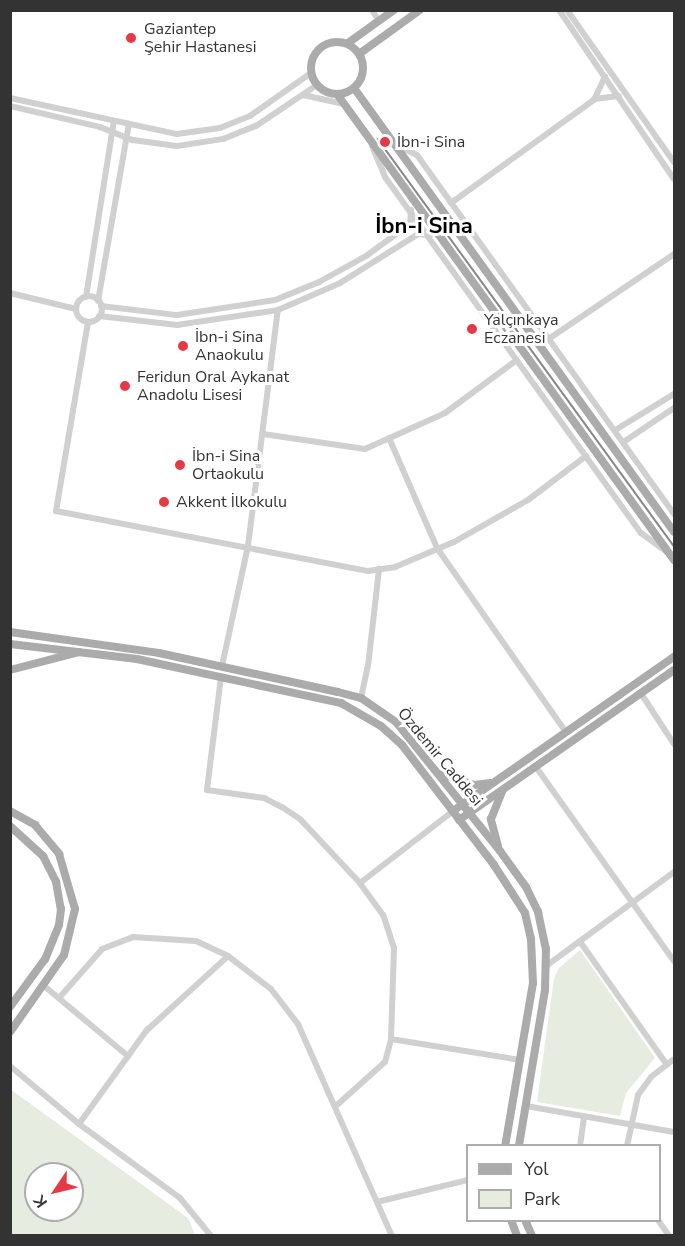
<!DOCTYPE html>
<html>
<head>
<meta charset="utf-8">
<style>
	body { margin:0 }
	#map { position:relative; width:685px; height:1246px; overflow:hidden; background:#fff; font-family:"Nunito Sans",sans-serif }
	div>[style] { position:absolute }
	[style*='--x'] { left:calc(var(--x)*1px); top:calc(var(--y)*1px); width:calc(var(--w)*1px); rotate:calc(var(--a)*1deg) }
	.green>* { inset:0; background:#e6ecdf }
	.minor>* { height:6px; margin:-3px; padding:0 3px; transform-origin:3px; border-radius:3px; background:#d0d0d0 }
	.minor>.ring { margin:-3px; padding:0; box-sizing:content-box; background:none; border:6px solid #d0d0d0; border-radius:50% }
	.major>* { height:8px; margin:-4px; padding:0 4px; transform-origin:4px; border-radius:4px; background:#ababab }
	.major>.ring { margin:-4px; padding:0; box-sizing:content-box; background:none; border:8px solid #ababab; border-radius:50% }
	.tram>* { height:1.5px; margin:-0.75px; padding:0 0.75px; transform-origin:0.75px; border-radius:0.75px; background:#888 }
	.dots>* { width:16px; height:16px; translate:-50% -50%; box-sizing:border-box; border:3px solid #fff; border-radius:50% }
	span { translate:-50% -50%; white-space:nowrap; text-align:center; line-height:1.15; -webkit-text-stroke:6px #fff; paint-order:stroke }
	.poi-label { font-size:16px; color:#333 }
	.left { translate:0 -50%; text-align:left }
	.street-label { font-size:16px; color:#333 }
	.district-label { font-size:22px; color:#000; font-weight:700 }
	.frame { position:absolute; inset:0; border:12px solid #333; pointer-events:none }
	.legend { position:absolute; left:466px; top:1144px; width:195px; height:78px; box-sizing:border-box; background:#fff; border:2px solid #adadad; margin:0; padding:8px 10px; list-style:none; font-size:18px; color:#333 }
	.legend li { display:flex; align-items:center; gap:12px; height:30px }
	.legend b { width:30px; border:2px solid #adadad }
	.north { position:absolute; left:24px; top:1162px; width:60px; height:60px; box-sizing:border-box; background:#fff; border:2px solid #adadad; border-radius:50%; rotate:235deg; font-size:16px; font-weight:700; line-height:24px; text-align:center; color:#333 }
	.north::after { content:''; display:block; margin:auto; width:21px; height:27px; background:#e63946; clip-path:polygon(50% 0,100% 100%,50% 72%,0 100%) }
</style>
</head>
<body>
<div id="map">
	<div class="green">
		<i style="clip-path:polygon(580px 950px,655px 1058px,626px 1093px,620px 1116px,537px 1102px,554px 978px,559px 968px)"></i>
		<i style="clip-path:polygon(evenodd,10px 1089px,188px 1218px,195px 1235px,11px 1235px,10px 1089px,36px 1174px,72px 1174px,72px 1210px,36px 1210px,36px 1174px)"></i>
	</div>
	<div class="minor">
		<i style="--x:372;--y:10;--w:13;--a:58"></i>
		<i style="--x:559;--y:10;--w:204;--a:55.8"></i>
		<i style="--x:567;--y:10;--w:186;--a:54.9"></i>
		<i style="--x:303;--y:95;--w:42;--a:12.4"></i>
		<i style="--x:10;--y:98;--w:171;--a:12.2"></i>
		<i style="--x:177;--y:134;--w:43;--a:-7.9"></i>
		<i style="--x:220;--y:128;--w:32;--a:-22"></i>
		<i style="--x:250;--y:116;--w:75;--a:-35.2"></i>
		<i style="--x:594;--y:99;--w:25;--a:-7"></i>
		<i style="--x:10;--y:106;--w:92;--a:13.1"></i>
		<i style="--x:100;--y:127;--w:35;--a:22"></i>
		<i style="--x:133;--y:140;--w:44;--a:7.8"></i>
		<i style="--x:177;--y:146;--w:47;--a:-8.7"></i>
		<i style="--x:223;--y:139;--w:35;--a:-22"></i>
		<i style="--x:256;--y:126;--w:73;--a:-33.9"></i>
		<i style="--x:397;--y:145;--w:22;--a:27"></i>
		<i style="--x:417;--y:155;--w:442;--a:54.4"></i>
		<i style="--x:372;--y:146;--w:34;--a:67"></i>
		<i style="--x:385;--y:177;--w:438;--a:54.3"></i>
		<i style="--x:641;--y:533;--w:31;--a:36"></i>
		<i style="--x:451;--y:203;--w:176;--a:-35.8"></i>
		<i style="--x:594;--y:100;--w:26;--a:-65"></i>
		<i style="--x:10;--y:293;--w:68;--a:13.6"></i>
		<i class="ring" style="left:76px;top:296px;width:20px;height:20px"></i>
		<i style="--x:86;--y:297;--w:178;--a:-81"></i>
		<i style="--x:98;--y:301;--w:180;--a:-80.1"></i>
		<i style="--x:101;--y:306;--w:77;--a:6.8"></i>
		<i style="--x:177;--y:315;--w:99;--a:-8.7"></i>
		<i style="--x:275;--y:300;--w:48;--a:-22.2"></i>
		<i style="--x:319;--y:282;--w:54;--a:-29"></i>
		<i style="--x:366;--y:256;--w:54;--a:-36"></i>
		<i style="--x:410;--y:224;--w:14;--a:-86"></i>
		<i style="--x:99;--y:316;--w:79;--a:6.6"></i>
		<i style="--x:177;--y:325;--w:102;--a:-8.4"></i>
		<i style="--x:278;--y:310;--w:68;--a:-23.5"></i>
		<i style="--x:340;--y:283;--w:92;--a:-32.1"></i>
		<i style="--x:418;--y:234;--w:12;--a:5"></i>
		<i style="--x:88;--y:322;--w:192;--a:99.6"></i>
		<i style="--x:56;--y:511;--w:318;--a:10.9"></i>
		<i style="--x:368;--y:571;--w:27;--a:-8"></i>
		<i style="--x:395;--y:567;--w:64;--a:-23"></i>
		<i style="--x:454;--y:542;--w:85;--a:-29.6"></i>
		<i style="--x:528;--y:500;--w:73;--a:-37.2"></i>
		<i style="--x:550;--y:338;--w:150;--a:-34.1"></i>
		<i style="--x:617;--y:429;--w:67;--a:-31.6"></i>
		<i style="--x:263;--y:434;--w:103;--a:8.4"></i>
		<i style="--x:365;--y:449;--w:88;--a:-24.2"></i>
		<i style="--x:445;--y:413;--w:89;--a:-36.4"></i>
		<i style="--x:389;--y:438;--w:120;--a:66.4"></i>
		<i style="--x:437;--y:548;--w:225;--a:55"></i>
		<i style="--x:625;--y:441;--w:59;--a:-34"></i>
		<i style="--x:222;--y:666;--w:123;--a:-77.8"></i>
		<i style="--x:248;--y:546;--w:238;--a:-82.8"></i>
		<i style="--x:221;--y:677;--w:114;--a:97.1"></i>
		<i style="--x:207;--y:790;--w:58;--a:8"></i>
		<i style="--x:264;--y:798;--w:20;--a:27"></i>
		<i style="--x:282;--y:807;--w:23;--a:34"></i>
		<i style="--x:301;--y:820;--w:86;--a:46.9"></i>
		<i style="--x:642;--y:695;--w:59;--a:56.9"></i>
		<i style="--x:361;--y:698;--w:33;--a:-78"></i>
		<i style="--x:368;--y:666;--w:98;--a:-83.5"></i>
		<i style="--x:536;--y:767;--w:238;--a:54.6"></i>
		<i style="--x:581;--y:943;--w:149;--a:54.8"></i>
		<i style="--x:546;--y:966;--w:159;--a:-36.3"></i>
		<i style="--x:43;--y:985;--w:111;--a:39.9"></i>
		<i style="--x:59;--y:998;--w:65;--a:-48.7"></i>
		<i style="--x:102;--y:949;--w:33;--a:-21"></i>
		<i style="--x:133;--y:937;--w:63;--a:3.6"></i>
		<i style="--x:196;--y:941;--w:35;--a:25"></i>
		<i style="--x:228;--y:956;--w:54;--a:37.5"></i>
		<i style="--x:271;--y:989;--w:44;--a:52.4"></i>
		<i style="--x:298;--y:1024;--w:232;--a:66.1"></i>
		<i style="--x:391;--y:1039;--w:131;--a:9.2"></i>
		<i style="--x:10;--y:1066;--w:90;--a:40"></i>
		<i style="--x:79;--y:1124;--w:125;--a:36.2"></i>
		<i style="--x:180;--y:1198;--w:49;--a:50.8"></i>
		<i style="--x:337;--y:1105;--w:64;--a:-41.9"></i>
		<i style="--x:385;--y:1062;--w:24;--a:-75"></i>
		<i style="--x:391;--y:1039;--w:91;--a:-88.1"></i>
		<i style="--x:394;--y:948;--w:35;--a:-108"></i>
		<i style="--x:383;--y:915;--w:39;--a:-126"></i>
		<i style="--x:360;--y:883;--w:118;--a:-37.7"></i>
		<i style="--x:526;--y:1106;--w:150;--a:10"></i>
		<i style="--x:79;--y:1124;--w:115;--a:-54.2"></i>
		<i style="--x:146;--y:1031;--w:111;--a:-42.4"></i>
		<i style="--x:580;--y:1146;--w:30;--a:-82"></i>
		<i style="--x:627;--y:1146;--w:52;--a:-77.8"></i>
		<i style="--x:638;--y:1095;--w:22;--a:-54"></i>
		<i style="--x:651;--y:1077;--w:29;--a:-38"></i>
		<i style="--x:377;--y:1202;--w:94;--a:-13.6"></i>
		<i style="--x:658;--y:1220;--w:19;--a:55"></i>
	</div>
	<div class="major">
		<i class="ring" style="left:311px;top:42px;width:44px;height:44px"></i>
		<i style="--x:348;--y:43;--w:57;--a:-35.7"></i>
		<i style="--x:359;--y:54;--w:75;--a:-35.8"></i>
		<i style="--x:354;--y:88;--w:547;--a:54.22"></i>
		<i style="--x:337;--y:94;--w:575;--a:54.13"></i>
		<i style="--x:10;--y:632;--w:150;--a:8"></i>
		<i style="--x:159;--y:653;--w:183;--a:12.3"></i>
		<i style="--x:338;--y:692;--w:24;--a:15"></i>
		<i style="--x:361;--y:698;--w:42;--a:34.4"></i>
		<i style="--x:396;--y:722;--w:166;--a:51.1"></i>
		<i style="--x:500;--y:851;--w:44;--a:54.2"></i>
		<i style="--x:526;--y:887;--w:28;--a:64"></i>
		<i style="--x:538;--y:912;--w:38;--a:78"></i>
		<i style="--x:546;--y:949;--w:41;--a:91.4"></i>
		<i style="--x:545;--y:990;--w:158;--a:99.5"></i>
		<i style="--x:10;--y:644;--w:128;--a:6.7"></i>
		<i style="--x:137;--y:659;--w:209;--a:12.2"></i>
		<i style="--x:341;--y:703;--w:46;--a:29.9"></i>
		<i style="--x:381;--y:726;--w:28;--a:42"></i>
		<i style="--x:402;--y:745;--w:151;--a:52.5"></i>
		<i style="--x:494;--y:865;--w:57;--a:57.1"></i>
		<i style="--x:525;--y:913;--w:27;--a:77"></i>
		<i style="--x:531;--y:939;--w:44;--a:87.4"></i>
		<i style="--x:533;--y:983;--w:165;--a:99.7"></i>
		<i style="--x:10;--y:670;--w:71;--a:-14.6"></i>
		<i style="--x:442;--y:774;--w:34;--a:19"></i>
		<i style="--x:474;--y:785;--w:17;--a:-7"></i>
		<i style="--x:10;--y:811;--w:29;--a:29"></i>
		<i style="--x:35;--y:825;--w:38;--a:50"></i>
		<i style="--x:59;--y:854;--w:57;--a:73.8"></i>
		<i style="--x:75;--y:909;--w:47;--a:103.4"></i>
		<i style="--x:64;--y:955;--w:94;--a:125"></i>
		<i style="--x:453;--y:811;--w:269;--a:-34.9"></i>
		<i style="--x:459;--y:820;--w:262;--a:-34.9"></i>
		<i style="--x:10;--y:826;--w:45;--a:42.3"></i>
		<i style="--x:43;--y:856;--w:29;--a:63"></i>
		<i style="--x:56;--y:882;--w:27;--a:80"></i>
		<i style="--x:61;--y:909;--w:16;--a:97"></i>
		<i style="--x:59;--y:925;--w:37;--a:112"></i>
		<i style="--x:45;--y:959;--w:59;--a:126.1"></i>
		<i style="--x:498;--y:846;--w:28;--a:-105"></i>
		<i style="--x:491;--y:819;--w:31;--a:-68"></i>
		<i style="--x:511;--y:1220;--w:17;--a:69"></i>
		<i style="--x:525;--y:1220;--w:17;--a:66"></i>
	</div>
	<div class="tram">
		<i style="--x:378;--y:139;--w:503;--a:53.97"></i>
	</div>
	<div class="dots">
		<i style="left:131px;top:38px;background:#e63946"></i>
		<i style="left:385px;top:142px;background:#e63946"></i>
		<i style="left:472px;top:329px;background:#e63946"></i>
		<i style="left:183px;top:346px;background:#e63946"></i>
		<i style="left:125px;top:386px;background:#e63946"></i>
		<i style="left:180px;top:465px;background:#e63946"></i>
		<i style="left:164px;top:502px;background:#e63946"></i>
	</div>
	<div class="poi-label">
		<span class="left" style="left:144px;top:38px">Gaziantep<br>Şehir Hastanesi</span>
		<span class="left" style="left:397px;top:142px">İbn-i Sina</span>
		<span class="left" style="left:484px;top:329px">Yalçınkaya<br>Eczanesi</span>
		<span class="left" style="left:195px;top:346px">İbn-i Sina<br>Anaokulu</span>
		<span class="left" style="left:137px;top:386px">Feridun Oral Aykanat<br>Anadolu Lisesi</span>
		<span class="left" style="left:192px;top:465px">İbn-i Sina<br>Ortaokulu</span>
		<span class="left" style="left:176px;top:502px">Akkent İlkokulu</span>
	</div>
	<div class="street-label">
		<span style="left:440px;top:757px;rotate:50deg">Özdemir Caddesi</span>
	</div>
	<div class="district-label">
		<span style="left:424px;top:227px">İbn-i Sina</span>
	</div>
	<div class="frame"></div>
	<ul class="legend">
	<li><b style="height:8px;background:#ababab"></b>Yol</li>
	<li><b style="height:16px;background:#e6ecdf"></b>Park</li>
	</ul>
	<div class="north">K</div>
</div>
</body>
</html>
